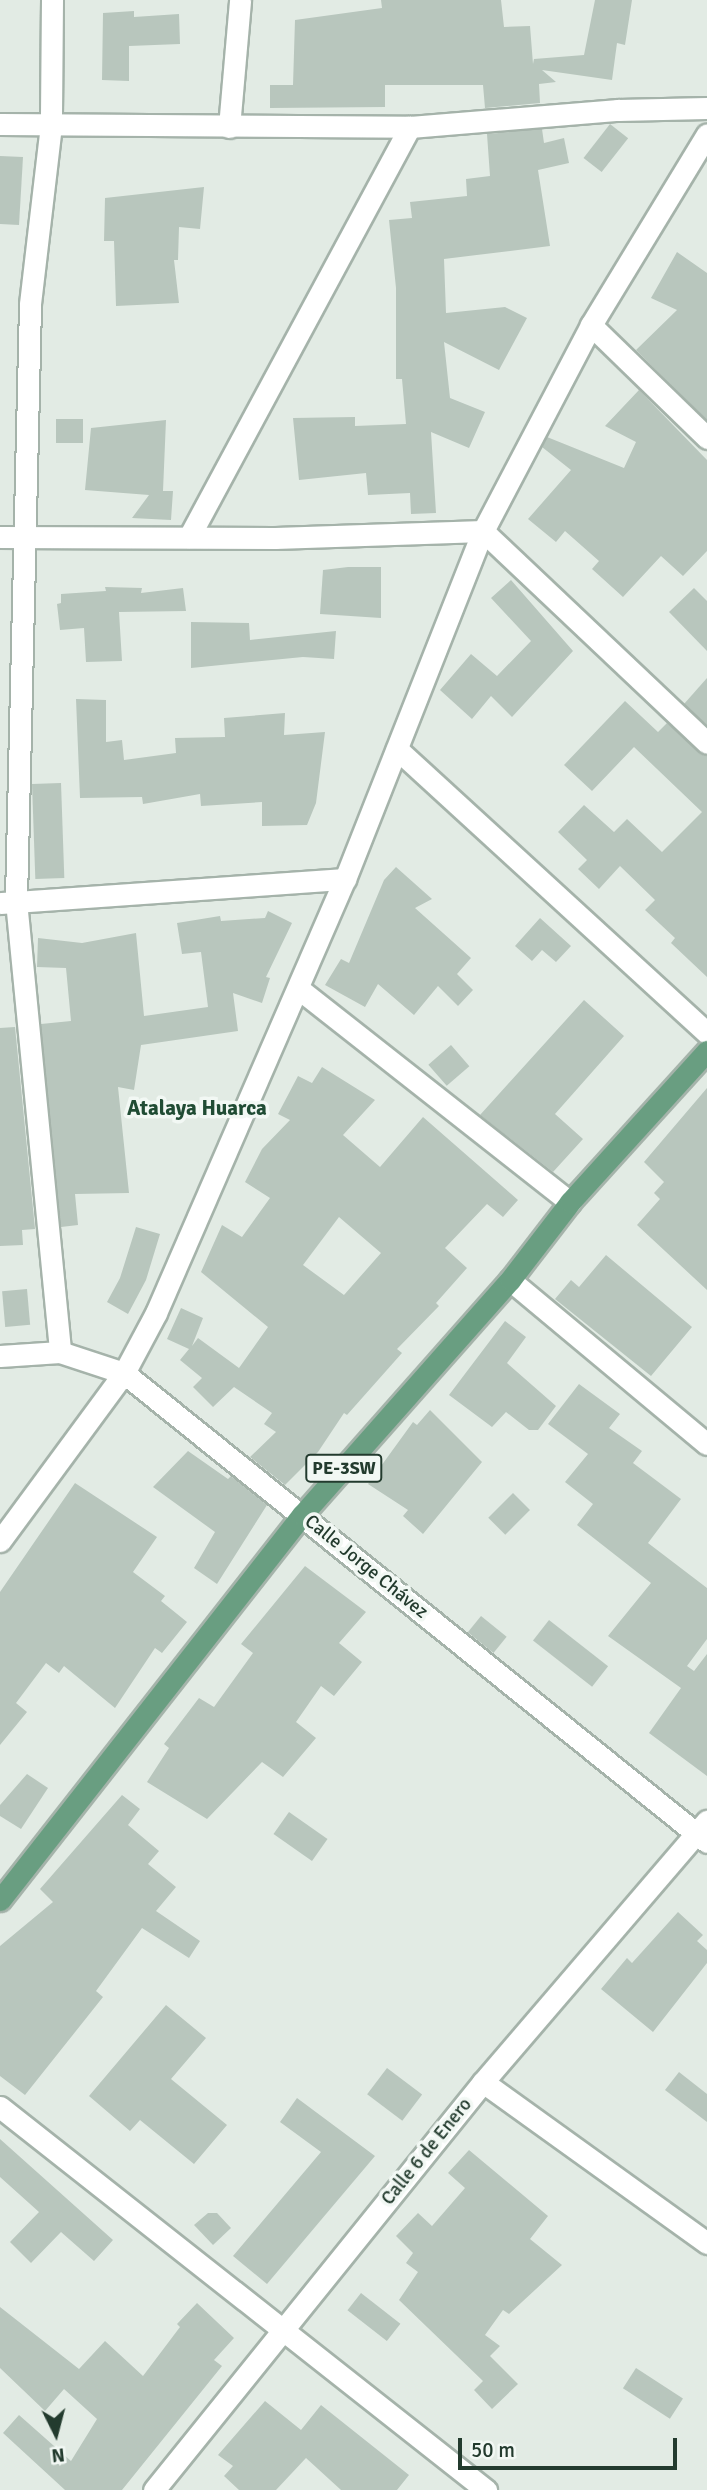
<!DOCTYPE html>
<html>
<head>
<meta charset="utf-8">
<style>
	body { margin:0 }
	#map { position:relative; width:707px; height:2490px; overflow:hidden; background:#e2ebe4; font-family:Signika,sans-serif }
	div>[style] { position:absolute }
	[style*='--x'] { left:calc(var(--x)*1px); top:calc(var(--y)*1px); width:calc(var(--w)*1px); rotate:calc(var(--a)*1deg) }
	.building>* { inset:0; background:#b8c6bd; transform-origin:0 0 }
	.roads { filter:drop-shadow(2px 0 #a5b3aa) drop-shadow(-2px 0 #a5b3aa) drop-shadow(0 2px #a5b3aa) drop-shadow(0 -2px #a5b3aa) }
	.minor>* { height:21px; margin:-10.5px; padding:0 10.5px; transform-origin:10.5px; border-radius:10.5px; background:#fff }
	.major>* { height:21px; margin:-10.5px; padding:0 10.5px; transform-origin:10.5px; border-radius:10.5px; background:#699e81 }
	span { translate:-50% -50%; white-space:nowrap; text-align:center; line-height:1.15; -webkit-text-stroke:7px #f2f8f4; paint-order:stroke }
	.shield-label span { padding:2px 5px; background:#f2f8f4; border:2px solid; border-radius:5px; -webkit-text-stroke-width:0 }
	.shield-label { font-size:18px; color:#233b2e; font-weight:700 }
	.street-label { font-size:19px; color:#233b2e }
	.neighbourhood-label { font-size:21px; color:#204c34; font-weight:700 }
	.north { position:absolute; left:21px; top:2399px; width:70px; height:70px; -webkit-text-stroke:5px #f2f8f4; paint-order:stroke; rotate:174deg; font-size:19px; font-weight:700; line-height:28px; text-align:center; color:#233b2e }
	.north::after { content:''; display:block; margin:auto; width:24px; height:32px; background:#233b2e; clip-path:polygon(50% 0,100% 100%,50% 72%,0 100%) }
	.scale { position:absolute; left:458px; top:2438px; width:219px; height:32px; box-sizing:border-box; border:4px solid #233b2e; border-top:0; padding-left:9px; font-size:21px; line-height:24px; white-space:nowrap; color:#233b2e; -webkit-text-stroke:5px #f2f8f4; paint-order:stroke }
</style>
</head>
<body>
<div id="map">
	<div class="building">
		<i style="clip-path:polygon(381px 0,501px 0,504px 27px,530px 26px,533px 64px,534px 59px,584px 55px,595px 0,632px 0,625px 45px,617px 43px,612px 80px,542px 70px,556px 82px,539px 84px,540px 103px,485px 108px,483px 85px,385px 85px,385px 107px,270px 108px,270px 85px,293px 85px,295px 20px,382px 8px)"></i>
		<i style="clip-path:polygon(134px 11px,134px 17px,179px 14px,180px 44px,129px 46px,129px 81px,102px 80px,103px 13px)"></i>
		<i style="left:610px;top:124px;width:23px;height:43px;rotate:38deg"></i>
		<i style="clip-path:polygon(542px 129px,544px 143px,564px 138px,569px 163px,538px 170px,550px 246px,444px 259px,446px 313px,505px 307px,527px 318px,499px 370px,444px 342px,450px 398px,485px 412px,469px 448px,431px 432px,436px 513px,411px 514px,410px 493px,368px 495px,366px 473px,299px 480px,293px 418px,355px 417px,355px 426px,406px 424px,402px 379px,396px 379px,396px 288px,389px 220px,412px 218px,410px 202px,467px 196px,466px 179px,490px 176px,487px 134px)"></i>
		<i style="clip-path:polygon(0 156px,23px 157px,19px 225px,0 224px)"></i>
		<i style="clip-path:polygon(204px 187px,200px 229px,179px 227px,178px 260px,174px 260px,179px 303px,116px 306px,114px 241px,104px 241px,105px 198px)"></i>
		<i style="clip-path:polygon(677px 252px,707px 273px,707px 420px,636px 350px,677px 310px,651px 298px)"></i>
		<i style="clip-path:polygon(639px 390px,707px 460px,707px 551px,683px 576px,661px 556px,623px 597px,592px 569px,599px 561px,565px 531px,556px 542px,528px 519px,571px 470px,542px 447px,547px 437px,624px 468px,636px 442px,605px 426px)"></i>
		<i style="left:83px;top:419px;width:24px;height:27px;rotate:90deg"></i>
		<i style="clip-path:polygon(166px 420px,163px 491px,173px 491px,171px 520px,132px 518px,149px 495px,85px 490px,91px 428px)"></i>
		<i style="clip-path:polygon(348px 567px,381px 567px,381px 618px,320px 614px,323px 570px)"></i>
		<i style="clip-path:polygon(511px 580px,573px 651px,512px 717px,491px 696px,472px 719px,440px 690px,471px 654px,497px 676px,531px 641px,491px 598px)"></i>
		<i style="clip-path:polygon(105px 587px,142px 588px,141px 593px,183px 588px,186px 611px,119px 612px,122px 661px,86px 662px,84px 628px,60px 630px,57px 604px,61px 603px,61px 594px,106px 591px)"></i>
		<i style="clip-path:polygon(694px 588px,707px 601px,707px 651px,669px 612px)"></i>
		<i style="clip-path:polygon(191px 622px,249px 623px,250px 640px,336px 631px,334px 659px,303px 657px,191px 668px)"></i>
		<i style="clip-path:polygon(707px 678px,707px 725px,684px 704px)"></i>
		<i style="clip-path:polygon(76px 699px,106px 700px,106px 742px,122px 740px,124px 760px,176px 753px,175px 738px,225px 737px,224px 718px,285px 713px,284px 735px,325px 732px,316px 803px,307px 825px,262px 826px,262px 802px,201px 806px,200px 794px,143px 804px,142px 797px,80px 798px)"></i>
		<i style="clip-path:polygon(625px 701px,658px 732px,667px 723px,707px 756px,707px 977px,671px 943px,675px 938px,645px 910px,655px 900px,620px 866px,599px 889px,578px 869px,587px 860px,558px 832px,584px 805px,614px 832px,627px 819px,662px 852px,702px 812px,634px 747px,592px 791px,564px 765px)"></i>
		<i style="left:61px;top:783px;width:95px;height:29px;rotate:88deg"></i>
		<i style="clip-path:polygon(396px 867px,432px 899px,415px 908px,471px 958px,457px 974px,473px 990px,458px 1006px,438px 986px,414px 1015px,378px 984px,365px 1007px,325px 985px,341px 959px,349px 963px,384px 880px)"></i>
		<i style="clip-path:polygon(268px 911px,292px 923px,266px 977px,270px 978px,262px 1003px,233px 993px,238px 1031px,141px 1045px,134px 1090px,118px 1087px,129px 1193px,75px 1194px,78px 1225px,61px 1227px,41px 1024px,71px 1021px,66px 968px,37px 967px,38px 938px,82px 943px,136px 933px,144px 1016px,208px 1007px,201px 952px,182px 954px,177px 923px,220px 916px,221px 921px,265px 918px)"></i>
		<i style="clip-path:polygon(540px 918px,571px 946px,556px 962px,542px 950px,532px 961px,515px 946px)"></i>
		<i style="clip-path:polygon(584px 1000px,624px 1036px,555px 1114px,583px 1139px,553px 1172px,480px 1115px)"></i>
		<i style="clip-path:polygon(15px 1027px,35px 1229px,22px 1230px,23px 1245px,0 1246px,0 1028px)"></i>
		<i style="left:451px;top:1045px;width:28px;height:30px;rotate:49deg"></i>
		<i style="clip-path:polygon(evenodd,322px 1067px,375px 1100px,343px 1135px,380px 1167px,423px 1117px,518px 1200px,503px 1217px,487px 1204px,445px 1248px,467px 1268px,436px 1303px,439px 1306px,397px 1349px,402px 1353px,347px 1415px,344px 1413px,318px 1452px,285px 1485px,250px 1457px,276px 1432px,264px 1424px,272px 1413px,234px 1387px,213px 1407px,193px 1387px,202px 1378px,180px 1360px,189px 1349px,167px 1339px,181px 1308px,203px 1318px,192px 1346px,198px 1338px,239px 1368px,268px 1327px,201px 1272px,222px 1225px,242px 1237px,270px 1198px,245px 1182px,262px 1149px,290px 1120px,278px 1114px,298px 1076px,312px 1083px,322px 1067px,339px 1217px,381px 1253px,344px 1295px,303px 1265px,339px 1217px)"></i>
		<i style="clip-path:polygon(707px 1088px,707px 1290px,637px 1225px,660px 1199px,654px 1193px,664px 1182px,644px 1162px)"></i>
		<i style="clip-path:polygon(136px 1227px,160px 1234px,146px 1280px,128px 1314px,107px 1302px,120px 1278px)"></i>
		<i style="clip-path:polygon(606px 1255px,692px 1327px,651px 1376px,555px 1299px,571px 1280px,579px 1287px)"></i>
		<i style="left:27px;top:1289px;width:36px;height:25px;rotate:85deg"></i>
		<i style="clip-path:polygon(505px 1321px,526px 1337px,507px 1363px,556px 1406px,538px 1430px,529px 1430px,506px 1412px,492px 1427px,449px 1395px)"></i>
		<i style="clip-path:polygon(579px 1384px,620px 1414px,609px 1428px,642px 1451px,633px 1463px,681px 1499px,648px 1543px,707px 1588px,707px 1639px,687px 1666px,694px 1671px,707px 1654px,707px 1776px,649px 1733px,681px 1688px,608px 1636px,651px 1583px,577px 1525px,593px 1504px,565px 1482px,588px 1454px,548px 1424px)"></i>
		<i style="clip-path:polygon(430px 1410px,482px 1462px,423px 1534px,403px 1516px,408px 1510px,368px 1484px,413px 1422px,417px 1425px)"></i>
		<i style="clip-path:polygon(188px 1451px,228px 1479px,231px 1476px,267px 1505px,217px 1584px,194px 1568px,215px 1532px,153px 1487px)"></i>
		<i style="clip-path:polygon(75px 1483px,157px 1537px,133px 1572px,165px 1596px,161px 1601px,187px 1622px,162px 1653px,155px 1648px,115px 1708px,64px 1666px,59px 1673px,46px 1663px,16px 1703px,27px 1712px,0 1745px,0 1592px)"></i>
		<i style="left:513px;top:1493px;width:24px;height:35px;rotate:45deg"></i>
		<i style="clip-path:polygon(305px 1566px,366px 1612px,339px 1643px,362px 1662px,334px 1696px,321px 1686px,296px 1722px,316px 1738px,283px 1777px,262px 1762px,207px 1819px,147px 1782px,169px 1748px,164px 1744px,199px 1698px,214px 1707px,253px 1653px,241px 1644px)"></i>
		<i style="left:481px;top:1616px;width:33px;height:21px;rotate:39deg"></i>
		<i style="left:549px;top:1620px;width:75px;height:26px;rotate:38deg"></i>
		<i style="clip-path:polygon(27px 1774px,48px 1788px,21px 1829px,0 1816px,0 1805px)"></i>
		<i style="clip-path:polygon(122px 1795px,140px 1809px,128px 1825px,159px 1851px,148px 1864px,176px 1887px,156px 1911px,200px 1941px,189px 1958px,142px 1928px,96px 1991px,103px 1997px,25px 2095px,0 2076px,0 1946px,53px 1902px,40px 1889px)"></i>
		<i style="left:289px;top:1812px;width:47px;height:27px;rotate:35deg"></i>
		<i style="clip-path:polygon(678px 1912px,703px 1935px,697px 1941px,707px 1950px,707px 1963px,653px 2032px,601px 1989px,627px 1958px,632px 1963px)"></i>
		<i style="clip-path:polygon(166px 2005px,206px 2038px,171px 2079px,227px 2125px,194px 2164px,140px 2120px,130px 2131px,89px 2096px)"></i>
		<i style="left:387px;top:2068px;width:44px;height:33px;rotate:37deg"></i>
		<i style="clip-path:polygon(679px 2072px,707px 2094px,707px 2122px,665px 2090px)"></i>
		<i style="clip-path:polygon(297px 2098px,375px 2156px,267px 2284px,233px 2256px,321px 2152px,280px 2122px)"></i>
		<i style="clip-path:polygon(0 2139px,113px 2240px,94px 2261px,61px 2232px,31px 2263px,10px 2242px,39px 2212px,0 2177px)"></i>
		<i style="clip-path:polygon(469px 2150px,548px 2216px,530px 2239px,562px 2265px,509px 2314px,503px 2310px,485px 2335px,500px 2346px,490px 2356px,518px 2384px,492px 2409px,474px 2390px,483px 2381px,399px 2300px,418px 2272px,406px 2263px,413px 2253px,396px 2236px,418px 2213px,432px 2226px,465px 2188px,448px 2173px)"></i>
		<i style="clip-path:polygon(208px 2213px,217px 2213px,231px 2228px,213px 2245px,194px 2225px)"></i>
		<i style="left:361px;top:2293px;width:50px;height:22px;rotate:38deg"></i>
		<i style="clip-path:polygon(197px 2303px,234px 2338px,214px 2360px,222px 2366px,122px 2490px,65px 2490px,3px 2433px,19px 2415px,71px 2461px,97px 2419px,64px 2389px,45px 2411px,0 2368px,0 2307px,79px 2369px,105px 2341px,143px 2376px,180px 2327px,177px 2324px)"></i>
		<i style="left:636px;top:2368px;width:56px;height:24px;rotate:33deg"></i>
		<i style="clip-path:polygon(265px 2401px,301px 2430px,321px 2405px,409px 2475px,397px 2490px,341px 2490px,306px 2458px,276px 2490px,239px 2490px,224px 2476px,233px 2466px,218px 2455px)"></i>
	</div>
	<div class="roads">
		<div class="minor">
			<i style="--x:52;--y:0;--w:125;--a:90.5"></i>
			<i style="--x:51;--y:125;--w:181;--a:96.7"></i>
			<i style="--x:30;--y:305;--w:596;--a:91.35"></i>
			<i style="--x:16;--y:901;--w:453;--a:84.4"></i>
			<i style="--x:0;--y:124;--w:410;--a:0.4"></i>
			<i style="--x:410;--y:127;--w:209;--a:-4.7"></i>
			<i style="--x:618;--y:110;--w:89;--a:-1.3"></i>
			<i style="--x:229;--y:127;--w:127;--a:-85"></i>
			<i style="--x:591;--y:325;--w:162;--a:44.2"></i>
			<i style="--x:0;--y:537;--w:275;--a:0.2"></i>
			<i style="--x:275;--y:538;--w:208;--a:-1.9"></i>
			<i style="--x:483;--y:531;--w:308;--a:43.4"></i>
			<i style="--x:189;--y:537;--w:466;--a:-61.7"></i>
			<i style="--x:397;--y:749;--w:420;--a:42.5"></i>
			<i style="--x:0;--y:903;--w:346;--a:-4"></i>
			<i style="--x:299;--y:989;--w:345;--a:38.2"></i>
			<i style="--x:510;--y:1280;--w:256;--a:39.8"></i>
			<i style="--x:0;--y:1356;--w:60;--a:-3.8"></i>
			<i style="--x:60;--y:1352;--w:67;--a:18.2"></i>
			<i style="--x:124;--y:1373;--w:748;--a:38.82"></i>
			<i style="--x:0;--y:1541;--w:209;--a:-53.6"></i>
			<i style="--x:124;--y:1373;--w:68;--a:-61.9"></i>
			<i style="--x:156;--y:1313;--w:473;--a:-66.5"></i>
			<i style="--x:345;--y:879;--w:374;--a:-68.4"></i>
			<i style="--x:483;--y:531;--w:233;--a:-62.3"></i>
			<i style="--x:591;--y:325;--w:223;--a:-58.7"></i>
			<i style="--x:483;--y:2082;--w:276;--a:35.7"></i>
			<i style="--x:0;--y:2107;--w:619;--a:38.24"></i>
			<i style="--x:154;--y:2490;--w:524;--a:-51.12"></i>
			<i style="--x:483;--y:2082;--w:344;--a:-49.4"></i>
		</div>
		<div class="major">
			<i style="--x:0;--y:1900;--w:489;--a:-51.9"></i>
			<i style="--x:302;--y:1515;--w:314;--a:-48.5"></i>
			<i style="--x:510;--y:1280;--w:98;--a:-52.4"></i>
			<i style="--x:570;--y:1202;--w:204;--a:-47.8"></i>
		</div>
	</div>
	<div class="shield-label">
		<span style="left:344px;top:1468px">PE-3SW</span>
	</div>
	<div class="street-label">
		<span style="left:366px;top:1567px;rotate:39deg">Calle Jorge Chávez</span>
		<span style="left:427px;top:2152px;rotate:-51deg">Calle 6 de Enero</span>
	</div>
	<div class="neighbourhood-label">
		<span style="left:197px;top:1108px">Atalaya Huarca</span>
	</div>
	<div class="north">N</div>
	<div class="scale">50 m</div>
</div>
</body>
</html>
